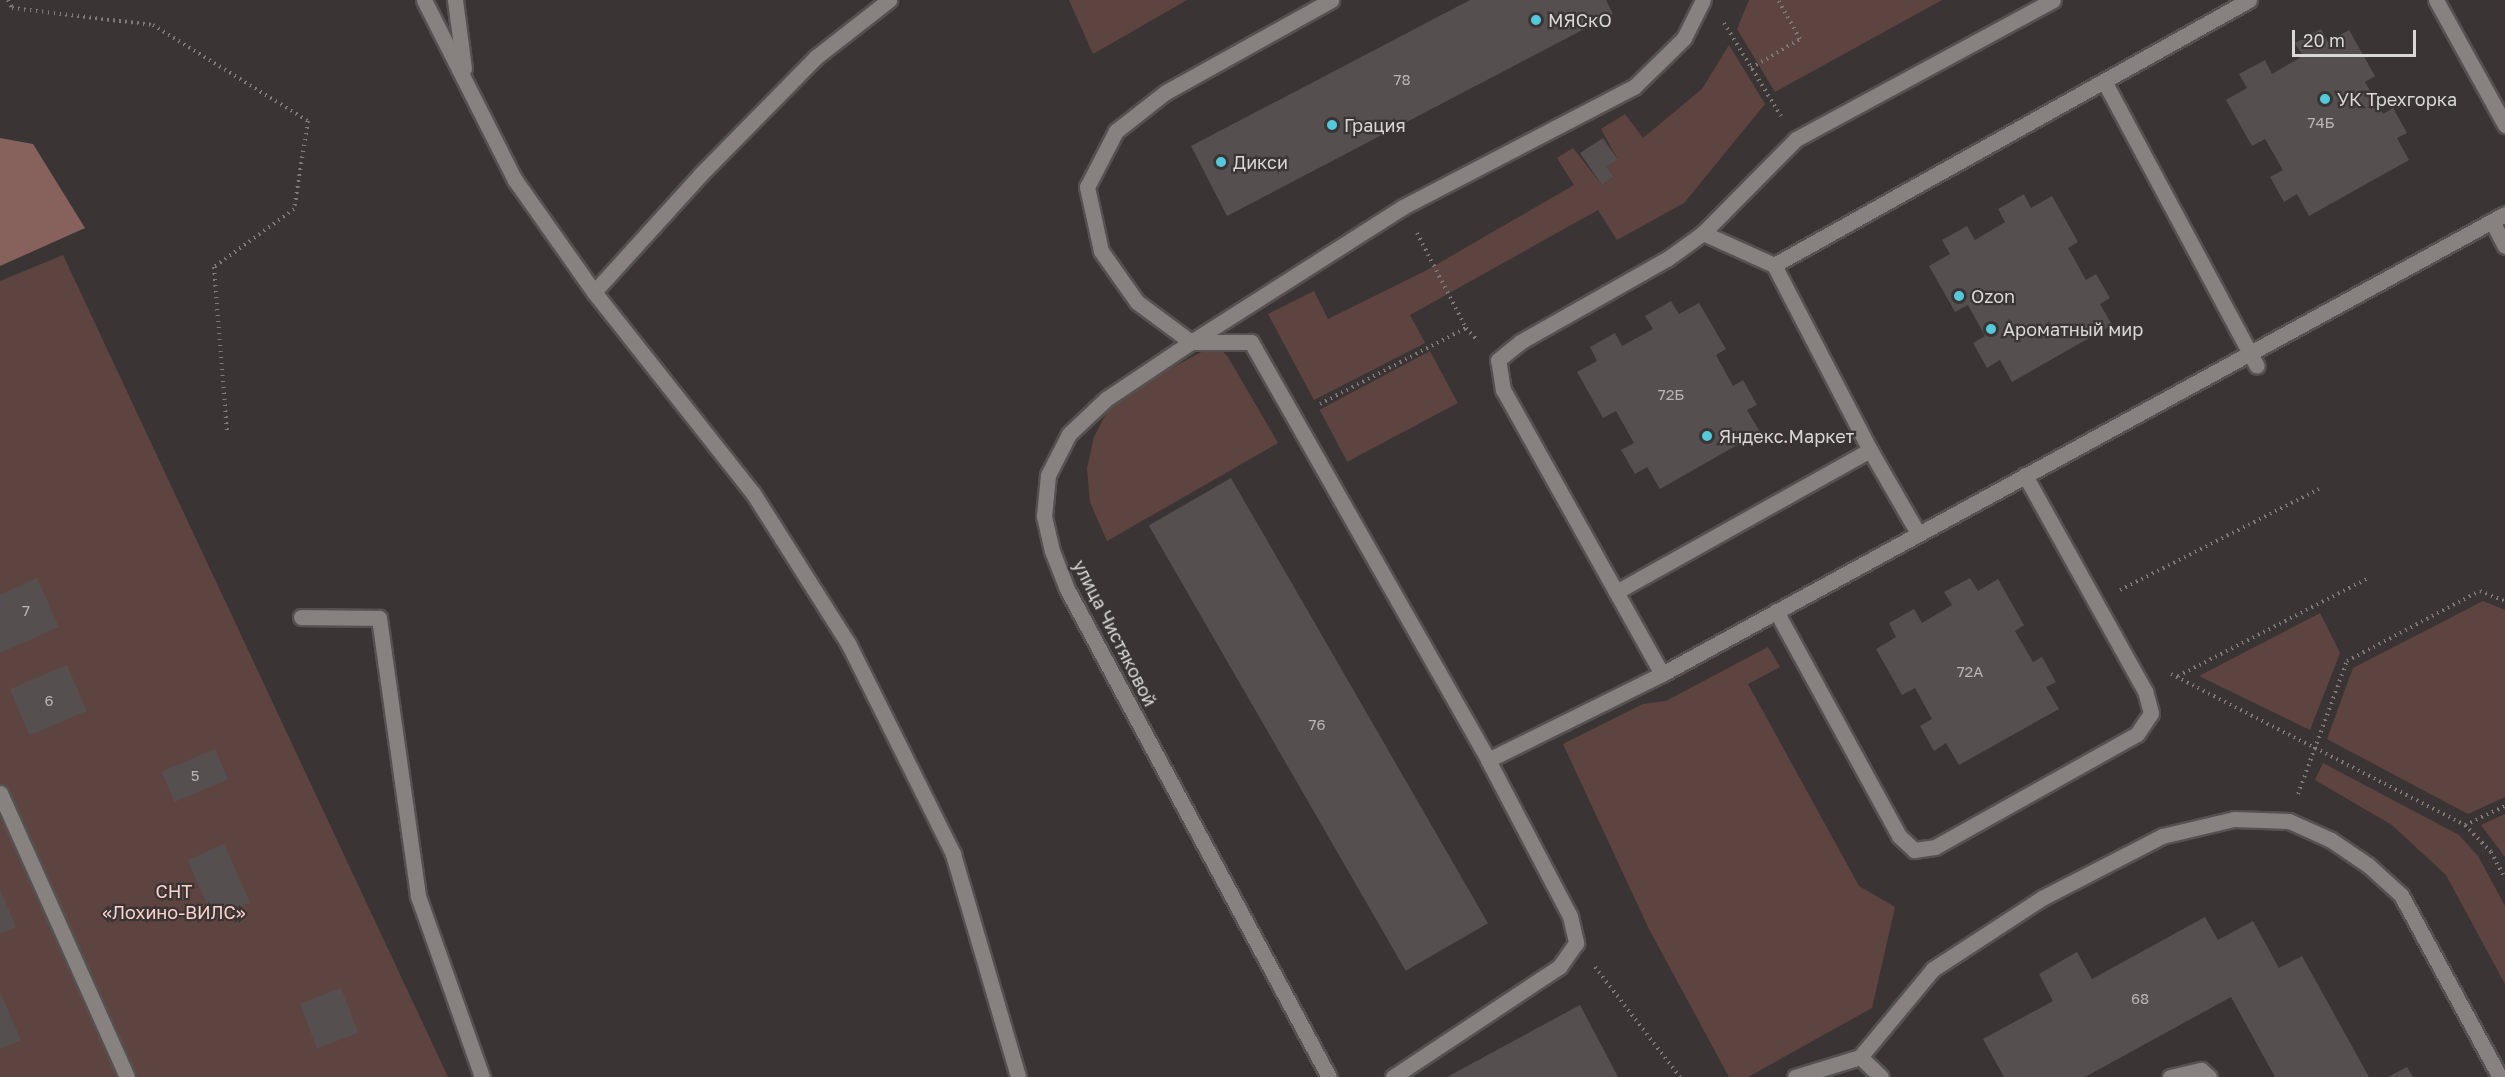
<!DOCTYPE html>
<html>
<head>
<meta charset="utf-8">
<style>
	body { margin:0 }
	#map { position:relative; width:2505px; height:1077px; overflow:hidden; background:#3a3534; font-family:"Golos Text",sans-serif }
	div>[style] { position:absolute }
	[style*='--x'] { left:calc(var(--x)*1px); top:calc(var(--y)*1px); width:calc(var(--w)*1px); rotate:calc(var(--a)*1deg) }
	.green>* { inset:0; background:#5e4441; transform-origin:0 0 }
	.forest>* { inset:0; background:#87625d }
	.building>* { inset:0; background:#55504f; transform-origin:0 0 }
	.path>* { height:4px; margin-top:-2px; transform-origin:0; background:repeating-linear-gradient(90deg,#7f7b7a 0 1.5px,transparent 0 6px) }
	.roads { filter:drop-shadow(2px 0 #555150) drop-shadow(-2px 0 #555150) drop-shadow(0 2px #555150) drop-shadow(0 -2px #555150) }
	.minor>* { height:15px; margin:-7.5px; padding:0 7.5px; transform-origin:7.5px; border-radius:7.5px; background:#878180 }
	.dots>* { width:16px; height:16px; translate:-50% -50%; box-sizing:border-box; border:3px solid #3a3534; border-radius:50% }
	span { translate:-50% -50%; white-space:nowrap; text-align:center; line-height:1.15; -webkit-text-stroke:4.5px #3a3534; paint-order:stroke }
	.number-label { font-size:15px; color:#b9b5b5 }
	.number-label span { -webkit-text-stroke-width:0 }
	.poi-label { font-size:18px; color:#dad7d7 }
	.left { translate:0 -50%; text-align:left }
	.street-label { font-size:18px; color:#dad7d7 }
	.park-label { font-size:18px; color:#fcd2cc }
	.scale { position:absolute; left:2292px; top:30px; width:124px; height:27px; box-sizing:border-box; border:3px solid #dad7d7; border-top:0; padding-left:8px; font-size:18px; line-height:21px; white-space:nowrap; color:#dad7d7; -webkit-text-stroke:4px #3a3534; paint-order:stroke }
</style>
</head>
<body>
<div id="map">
	<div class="green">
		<i style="clip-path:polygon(1069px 0,1187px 0,1093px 54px)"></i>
		<i style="clip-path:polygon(1749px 0,1942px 0,1775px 92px,1737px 29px)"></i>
		<i style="clip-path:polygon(1729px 45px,1765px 104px,1684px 203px,1617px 240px,1598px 210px,1410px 315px,1425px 343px,1314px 400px,1268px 314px,1314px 291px,1328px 319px,1427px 270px,1574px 185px,1557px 158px,1573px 148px,1602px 185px,1614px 177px,1607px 167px,1618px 160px,1601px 129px,1625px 114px,1643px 138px,1702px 89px)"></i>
		<i style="clip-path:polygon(63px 255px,448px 1077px,0 1077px,0 281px)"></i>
		<i style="clip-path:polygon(1219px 348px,1228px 357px,1278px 443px,1107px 541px,1090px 502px,1087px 468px,1094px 437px,1107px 412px,1135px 388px,1205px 350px)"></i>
		<i style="left:1430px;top:351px;width:59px;height:125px;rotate:62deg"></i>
		<i style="clip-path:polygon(2483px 601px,2505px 610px,2505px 797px,2468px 814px,2327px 739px,2353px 668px)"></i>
		<i style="clip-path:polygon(2320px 613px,2340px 653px,2310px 730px,2199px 676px)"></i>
		<i style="clip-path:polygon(1768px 647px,1780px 667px,1748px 684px,1859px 886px,1895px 907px,1872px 1008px,1748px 1077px,1729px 1077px,1649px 929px,1563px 744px,1643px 704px,1666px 701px)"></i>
		<i style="clip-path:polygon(2323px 763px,2459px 835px,2478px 856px,2505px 906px,2505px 984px,2446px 875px,2392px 825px,2315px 780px)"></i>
		<i style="clip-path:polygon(2505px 814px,2505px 857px,2481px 825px)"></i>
	</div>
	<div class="forest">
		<i style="clip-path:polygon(0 138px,33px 144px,85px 228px,0 266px)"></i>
	</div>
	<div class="building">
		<i style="clip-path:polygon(1470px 0,1606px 0,1613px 14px,1227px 216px,1191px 146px)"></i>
		<i style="clip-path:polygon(2321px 29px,2328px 42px,2349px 30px,2375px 76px,2365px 82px,2383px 114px,2393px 108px,2407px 133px,2397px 138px,2409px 160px,2309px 216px,2297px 194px,2284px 202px,2270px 177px,2283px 170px,2265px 139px,2252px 146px,2226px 100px,2247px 88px,2239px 74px,2265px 60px,2272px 74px,2303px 56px,2295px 43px)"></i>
		<i style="clip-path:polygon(1603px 138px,1618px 160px,1607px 167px,1614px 177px,1602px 185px,1580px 153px)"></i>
		<i style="clip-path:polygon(2024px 194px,2031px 208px,2052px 196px,2078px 242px,2068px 248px,2086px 280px,2096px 274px,2110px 298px,2100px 304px,2112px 325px,2012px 382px,2000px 360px,1987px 368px,1973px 343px,1985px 336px,1968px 305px,1955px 312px,1929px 266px,1950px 254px,1942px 240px,1967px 226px,1975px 240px,2005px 222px,1998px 209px)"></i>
		<i style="clip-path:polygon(1671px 301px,1679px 314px,1699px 303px,1726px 349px,1716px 355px,1733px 386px,1743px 380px,1757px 405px,1747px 410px,1760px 432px,1660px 489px,1647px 467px,1635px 474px,1621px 450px,1634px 443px,1616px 411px,1603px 418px,1577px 372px,1597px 361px,1590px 347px,1615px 333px,1622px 346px,1653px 329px,1645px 316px)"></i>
		<i style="left:1231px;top:478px;width:514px;height:95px;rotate:60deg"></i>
		<i style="clip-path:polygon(37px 578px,59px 627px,0 653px,0 595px)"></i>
		<i style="clip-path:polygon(1970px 578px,1978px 591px,1998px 579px,2024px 625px,2015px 631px,2033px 662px,2042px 657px,2056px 682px,2046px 687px,2059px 709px,1959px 765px,1946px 743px,1934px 751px,1920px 726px,1932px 719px,1915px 688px,1902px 695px,1876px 649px,1896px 637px,1889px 623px,1914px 609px,1922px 623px,1952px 605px,1944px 592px)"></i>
		<i style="left:67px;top:665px;width:50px;height:62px;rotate:67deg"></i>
		<i style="left:215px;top:749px;width:33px;height:58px;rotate:67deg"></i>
		<i style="left:224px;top:844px;width:64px;height:40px;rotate:66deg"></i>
		<i style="clip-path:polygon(0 889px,16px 927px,0 934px)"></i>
		<i style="clip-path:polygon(2205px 917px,2218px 940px,2253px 921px,2279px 968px,2302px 956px,2369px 1077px,2275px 1077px,2231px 997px,2085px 1077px,2004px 1077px,1983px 1039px,2053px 1001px,2039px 974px,2077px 952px,2092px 979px)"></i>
		<i style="left:341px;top:988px;width:48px;height:44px;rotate:69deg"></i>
		<i style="clip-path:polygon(0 992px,21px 1040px,0 1049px)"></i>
		<i style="clip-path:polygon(1580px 1005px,1618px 1077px,1447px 1077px)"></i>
		<i style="clip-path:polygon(2407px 1067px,2413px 1077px,2388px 1077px)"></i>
	</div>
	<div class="path">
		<i style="--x:8;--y:0;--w:9;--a:63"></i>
		<i style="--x:12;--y:8;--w:142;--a:6.9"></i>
		<i style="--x:153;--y:25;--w:182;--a:31.8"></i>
		<i style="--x:308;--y:121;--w:89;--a:99"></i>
		<i style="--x:294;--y:209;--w:99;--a:144.1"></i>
		<i style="--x:214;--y:267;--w:166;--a:85.5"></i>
		<i style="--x:1724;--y:23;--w:109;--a:58.5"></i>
		<i style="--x:1751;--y:68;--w:57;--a:-30.6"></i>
		<i style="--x:1800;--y:39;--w:45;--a:-119.4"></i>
		<i style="--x:1417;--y:233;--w:107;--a:62.7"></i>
		<i style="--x:1466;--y:328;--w:18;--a:47"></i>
		<i style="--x:1320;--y:404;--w:165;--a:-27.5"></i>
		<i style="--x:2120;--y:590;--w:223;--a:-26.9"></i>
		<i style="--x:2171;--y:674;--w:331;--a:27.2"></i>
		<i style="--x:2465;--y:825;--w:37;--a:46"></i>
		<i style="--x:2491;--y:852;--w:30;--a:62"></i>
		<i style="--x:2178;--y:676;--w:212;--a:-27.2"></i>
		<i style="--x:2298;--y:794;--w:142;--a:-69.8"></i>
		<i style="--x:2347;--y:661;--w:150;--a:-27.8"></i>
		<i style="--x:2480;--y:591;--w:27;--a:22"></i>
		<i style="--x:2465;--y:825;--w:44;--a:-25.4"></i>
		<i style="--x:1595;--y:967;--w:139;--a:52.3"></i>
	</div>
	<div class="roads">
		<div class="minor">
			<i style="--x:424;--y:0;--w:202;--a:63.2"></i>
			<i style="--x:515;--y:180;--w:137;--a:54.8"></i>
			<i style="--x:594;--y:292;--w:256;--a:51.7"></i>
			<i style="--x:753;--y:493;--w:178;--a:57.7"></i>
			<i style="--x:848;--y:643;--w:236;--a:63.5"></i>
			<i style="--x:953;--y:854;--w:232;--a:73.7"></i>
			<i style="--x:455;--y:0;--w:69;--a:82.5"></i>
			<i style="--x:2436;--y:0;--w:143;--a:61.1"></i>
			<i style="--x:2104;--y:81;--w:323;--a:61.8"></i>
			<i style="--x:2492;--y:221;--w:28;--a:63"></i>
			<i style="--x:1703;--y:233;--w:78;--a:24.3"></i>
			<i style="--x:1774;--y:265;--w:544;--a:-29.16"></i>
			<i style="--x:1774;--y:265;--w:208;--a:62.6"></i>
			<i style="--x:1870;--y:450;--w:96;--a:60"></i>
			<i style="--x:594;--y:292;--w:159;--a:-47.8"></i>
			<i style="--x:701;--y:174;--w:164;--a:-45.5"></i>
			<i style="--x:816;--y:57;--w:93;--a:-38"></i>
			<i style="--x:1191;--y:342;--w:60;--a:0"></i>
			<i style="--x:1251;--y:342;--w:481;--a:60.4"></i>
			<i style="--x:1488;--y:760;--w:176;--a:62.3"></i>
			<i style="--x:1570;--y:916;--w:28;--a:77"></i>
			<i style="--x:1576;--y:943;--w:29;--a:125"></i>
			<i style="--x:1559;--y:967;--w:199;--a:146.5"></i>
			<i style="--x:1191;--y:342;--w:251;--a:-32.5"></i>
			<i style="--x:1403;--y:207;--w:260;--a:-27.5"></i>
			<i style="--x:1634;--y:87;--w:70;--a:-44.4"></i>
			<i style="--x:1684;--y:38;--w:42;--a:-63.4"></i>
			<i style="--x:1616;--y:592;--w:291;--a:-29.2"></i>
			<i style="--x:1776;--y:611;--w:256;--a:61.3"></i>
			<i style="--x:1899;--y:836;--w:21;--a:43"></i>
			<i style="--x:1914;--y:850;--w:21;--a:-8"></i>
			<i style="--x:1935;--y:847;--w:231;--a:-29.2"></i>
			<i style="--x:2137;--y:734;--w:25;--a:-56"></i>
			<i style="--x:2151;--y:713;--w:23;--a:-105"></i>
			<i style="--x:2145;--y:691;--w:247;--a:-119.1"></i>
			<i style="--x:301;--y:617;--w:78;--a:0.7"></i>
			<i style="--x:379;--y:618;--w:281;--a:82"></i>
			<i style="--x:418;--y:896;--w:192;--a:70.5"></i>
			<i style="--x:1662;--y:674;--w:325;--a:-119.2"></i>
			<i style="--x:1503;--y:390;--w:30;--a:-99"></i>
			<i style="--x:1498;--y:360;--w:28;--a:-39"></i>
			<i style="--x:1520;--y:342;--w:169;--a:-29.5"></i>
			<i style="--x:1667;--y:259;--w:44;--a:-35.8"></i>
			<i style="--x:1703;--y:233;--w:132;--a:-45.3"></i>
			<i style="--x:1796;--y:139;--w:292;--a:-28.4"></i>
			<i style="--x:1488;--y:760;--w:194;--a:-26.3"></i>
			<i style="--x:1662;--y:674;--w:960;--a:-28.62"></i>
			<i style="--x:0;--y:793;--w:311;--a:65.9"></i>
			<i style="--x:1329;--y:1077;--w:554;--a:-118.23"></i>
			<i style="--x:1067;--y:589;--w:41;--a:-111.5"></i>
			<i style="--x:1052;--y:551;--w:36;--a:-103"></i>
			<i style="--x:1044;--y:516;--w:41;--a:-84.4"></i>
			<i style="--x:1048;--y:475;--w:46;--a:-62.9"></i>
			<i style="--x:1069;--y:434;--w:51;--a:-43.4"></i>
			<i style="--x:1106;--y:399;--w:102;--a:-33.8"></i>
			<i style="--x:1191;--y:342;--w:67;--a:-143.5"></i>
			<i style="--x:1137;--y:302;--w:62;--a:-125.2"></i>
			<i style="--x:1101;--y:251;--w:66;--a:-102.3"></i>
			<i style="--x:1087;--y:187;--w:63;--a:-62.6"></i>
			<i style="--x:1116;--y:131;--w:63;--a:-38"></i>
			<i style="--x:1166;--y:92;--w:189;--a:-29.1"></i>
			<i style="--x:1795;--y:1077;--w:68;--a:-17.1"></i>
			<i style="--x:1881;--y:1077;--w:29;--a:-136"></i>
			<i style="--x:1860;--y:1057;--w:114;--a:-50.3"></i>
			<i style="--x:1933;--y:969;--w:130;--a:-33.1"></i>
			<i style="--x:2042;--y:898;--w:135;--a:-27.3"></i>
			<i style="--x:2162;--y:836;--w:74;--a:-13.3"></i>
			<i style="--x:2234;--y:819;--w:55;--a:2.1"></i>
			<i style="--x:2289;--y:821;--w:46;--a:24.3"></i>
			<i style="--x:2331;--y:840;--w:45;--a:34"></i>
			<i style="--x:2368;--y:865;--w:45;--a:42.3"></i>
			<i style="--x:2401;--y:895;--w:207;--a:61.5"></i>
			<i style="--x:2170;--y:1077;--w:32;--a:-13"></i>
			<i style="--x:2201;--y:1070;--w:11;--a:41"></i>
		</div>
	</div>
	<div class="dots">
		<i style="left:1536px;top:20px;background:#53cadc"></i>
		<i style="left:2325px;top:99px;background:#53cadc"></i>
		<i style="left:1332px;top:125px;background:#53cadc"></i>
		<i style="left:1221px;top:162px;background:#53cadc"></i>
		<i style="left:1959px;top:296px;background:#53cadc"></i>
		<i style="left:1991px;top:329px;background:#53cadc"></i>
		<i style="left:1707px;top:436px;background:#53cadc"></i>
	</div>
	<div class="number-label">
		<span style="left:1402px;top:80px">78</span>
		<span style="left:2321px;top:123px">74Б</span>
		<span style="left:1671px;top:395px">72Б</span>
		<span style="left:26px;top:611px">7</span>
		<span style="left:1970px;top:672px">72А</span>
		<span style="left:49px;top:701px">6</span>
		<span style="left:1317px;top:725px">76</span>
		<span style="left:195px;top:776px">5</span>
		<span style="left:2140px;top:999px">68</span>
	</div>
	<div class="poi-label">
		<span class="left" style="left:1548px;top:20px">МЯСкО</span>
		<span class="left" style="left:2337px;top:99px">УК Трехгорка</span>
		<span class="left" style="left:1344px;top:125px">Грация</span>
		<span class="left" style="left:1233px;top:162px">Дикси</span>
		<span class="left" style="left:1971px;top:296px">Ozon</span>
		<span class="left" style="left:2003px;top:329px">Ароматный мир</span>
		<span class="left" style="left:1719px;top:436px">Яндекс.Маркет</span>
	</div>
	<div class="street-label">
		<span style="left:1115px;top:633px;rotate:63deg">улица Чистяковой</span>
	</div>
	<div class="park-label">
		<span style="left:174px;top:902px">СНТ<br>«Лохино-ВИЛС»</span>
	</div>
	<div class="scale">20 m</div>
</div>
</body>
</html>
